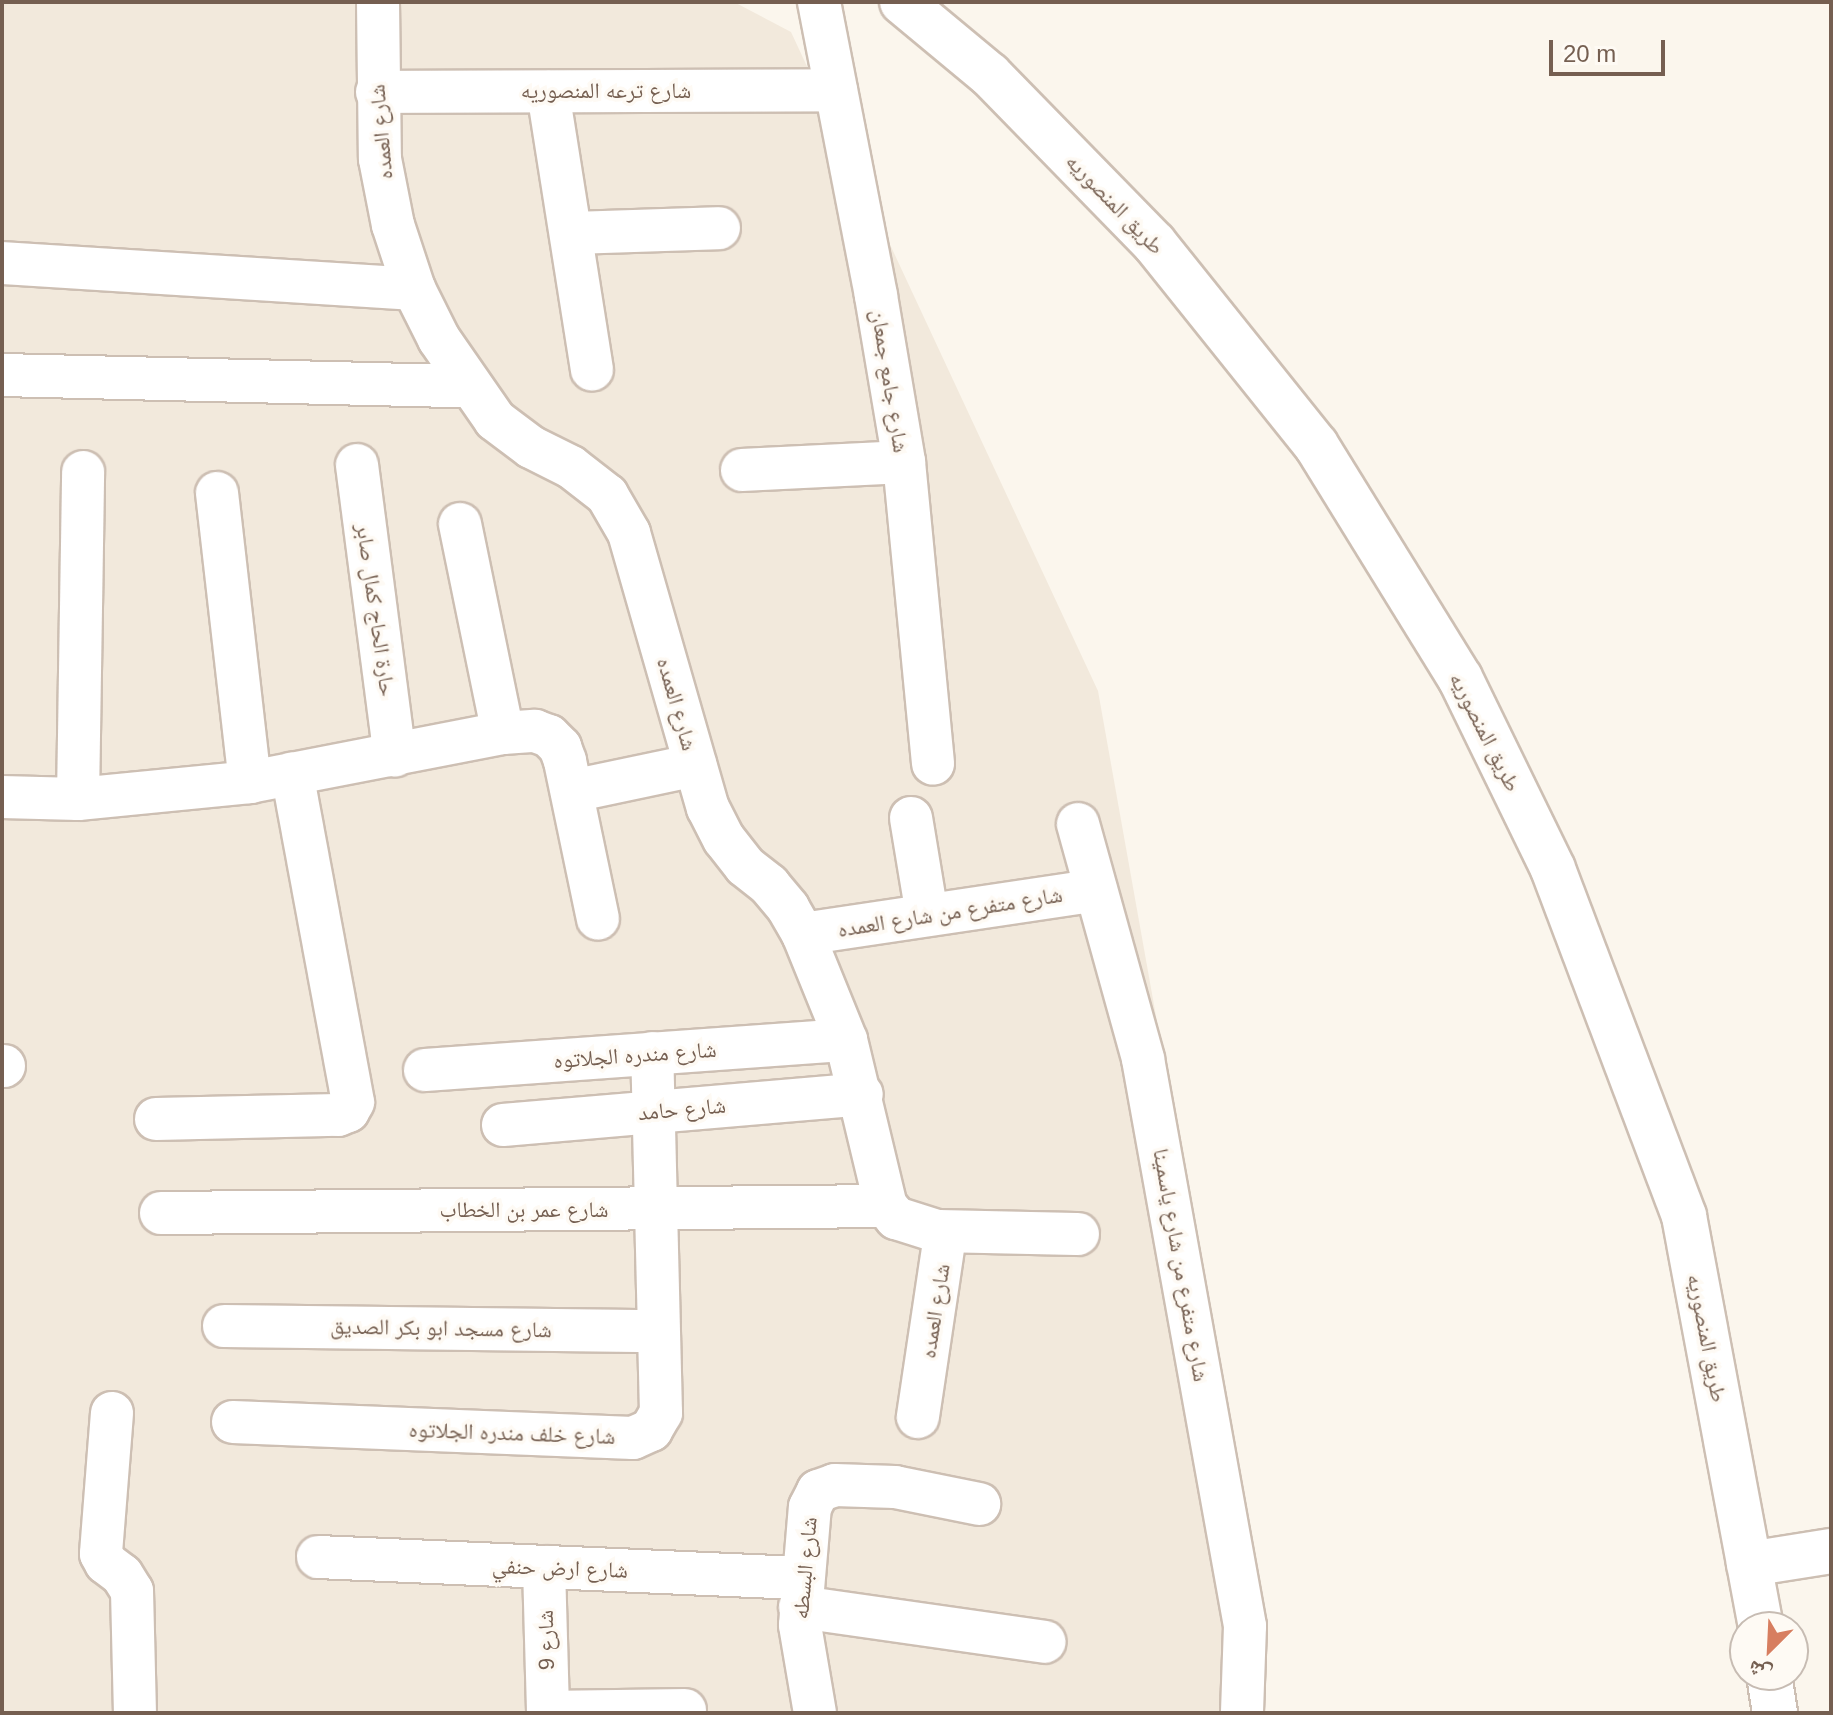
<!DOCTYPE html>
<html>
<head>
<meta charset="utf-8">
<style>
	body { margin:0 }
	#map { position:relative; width:1833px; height:1715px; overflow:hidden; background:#fbf6ed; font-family:Arial,"Noto Naskh Arabic",sans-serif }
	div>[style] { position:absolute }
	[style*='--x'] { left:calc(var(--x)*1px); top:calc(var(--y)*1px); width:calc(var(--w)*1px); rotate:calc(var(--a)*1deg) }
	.residential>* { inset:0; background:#f2e9dc }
	.roads { filter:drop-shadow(2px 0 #cdbfb3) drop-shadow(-2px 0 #cdbfb3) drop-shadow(0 2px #cdbfb3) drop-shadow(0 -2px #cdbfb3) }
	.minor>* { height:42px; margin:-21px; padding:0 21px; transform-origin:21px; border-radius:21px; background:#fff }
	.secondary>* { height:44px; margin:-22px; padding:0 22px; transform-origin:22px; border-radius:22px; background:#fff }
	span { translate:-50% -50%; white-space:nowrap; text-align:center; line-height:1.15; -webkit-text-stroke:7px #fefaf4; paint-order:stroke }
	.street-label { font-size:22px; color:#755f51 }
	.frame { position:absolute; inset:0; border:4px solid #755f51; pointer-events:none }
	.north { position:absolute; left:1729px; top:1611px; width:80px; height:80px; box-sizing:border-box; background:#fefaf4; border:2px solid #c7bcb3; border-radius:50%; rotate:204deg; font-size:22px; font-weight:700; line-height:32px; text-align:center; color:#755f51 }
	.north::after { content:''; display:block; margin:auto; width:28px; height:36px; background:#d77e60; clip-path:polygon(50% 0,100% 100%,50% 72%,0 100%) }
	.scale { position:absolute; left:1549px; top:40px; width:116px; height:36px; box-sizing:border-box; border:4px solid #755f51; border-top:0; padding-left:10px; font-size:24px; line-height:28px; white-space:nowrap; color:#755f51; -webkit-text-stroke:6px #fefaf4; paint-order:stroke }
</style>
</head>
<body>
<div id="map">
	<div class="residential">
		<i style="clip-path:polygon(2px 2px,734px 2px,791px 32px,1098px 691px,1238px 1476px,1231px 1713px,2px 1713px)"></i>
	</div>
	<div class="roads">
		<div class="minor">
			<i style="--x:378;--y:2;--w:157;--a:89.3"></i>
			<i style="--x:380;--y:159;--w:67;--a:78.9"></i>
			<i style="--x:393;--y:225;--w:67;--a:71.8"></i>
			<i style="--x:414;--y:289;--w:56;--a:63.4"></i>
			<i style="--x:439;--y:339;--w:98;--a:55.3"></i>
			<i style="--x:495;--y:420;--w:45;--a:36.9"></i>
			<i style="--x:531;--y:447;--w:45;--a:26.6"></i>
			<i style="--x:571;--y:467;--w:46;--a:37.9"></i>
			<i style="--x:607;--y:495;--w:44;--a:59.9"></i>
			<i style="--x:629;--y:533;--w:286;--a:74"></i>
			<i style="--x:708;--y:808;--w:35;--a:63"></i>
			<i style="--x:724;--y:839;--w:34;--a:52"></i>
			<i style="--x:745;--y:866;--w:31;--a:38"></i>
			<i style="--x:769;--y:885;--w:30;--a:50"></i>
			<i style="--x:788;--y:908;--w:30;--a:60"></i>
			<i style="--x:803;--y:934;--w:114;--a:67.9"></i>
			<i style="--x:846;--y:1040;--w:171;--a:76.5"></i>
			<i style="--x:886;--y:1206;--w:16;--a:50"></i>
			<i style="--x:896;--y:1218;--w:43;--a:17.6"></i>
			<i style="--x:937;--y:1231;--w:13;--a:58"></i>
			<i style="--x:944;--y:1242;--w:177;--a:98.5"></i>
			<i style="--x:819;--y:2;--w:299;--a:79"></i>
			<i style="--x:876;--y:296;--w:168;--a:80.4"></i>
			<i style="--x:904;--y:462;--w:303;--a:84.5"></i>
			<i style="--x:377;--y:92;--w:459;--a:-0.2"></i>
			<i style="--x:548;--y:92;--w:281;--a:81"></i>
			<i style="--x:571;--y:233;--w:148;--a:-1.9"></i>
			<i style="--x:2;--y:263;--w:413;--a:3.6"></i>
			<i style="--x:2;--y:375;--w:466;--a:1.4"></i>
			<i style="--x:357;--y:465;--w:293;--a:82.6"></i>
			<i style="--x:742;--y:470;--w:162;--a:-2.8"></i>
			<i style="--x:217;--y:493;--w:291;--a:83.5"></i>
			<i style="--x:460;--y:524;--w:213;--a:78.4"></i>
			<i style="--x:572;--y:791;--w:126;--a:-11.9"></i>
			<i style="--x:2;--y:797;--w:76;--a:1.5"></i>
			<i style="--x:78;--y:799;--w:173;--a:-5.6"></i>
			<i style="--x:250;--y:782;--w:258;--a:-11"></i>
			<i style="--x:503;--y:733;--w:32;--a:-4"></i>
			<i style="--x:535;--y:731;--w:15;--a:20"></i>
			<i style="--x:549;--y:736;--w:16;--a:45"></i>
			<i style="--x:560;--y:747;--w:15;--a:70"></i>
			<i style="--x:565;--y:761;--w:161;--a:78.2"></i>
			<i style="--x:78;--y:799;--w:327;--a:-89.1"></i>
			<i style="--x:911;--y:818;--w:98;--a:80.6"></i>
			<i style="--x:1078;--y:824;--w:244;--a:74.5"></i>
			<i style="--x:1143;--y:1059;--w:576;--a:79.8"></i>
			<i style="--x:1245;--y:1626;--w:87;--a:92"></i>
			<i style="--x:803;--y:934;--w:296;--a:-8.5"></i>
			<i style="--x:2;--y:1066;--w:2;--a:0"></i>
			<i style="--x:425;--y:1070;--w:422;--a:-4.1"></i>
			<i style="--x:156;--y:1119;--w:182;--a:-1.3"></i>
			<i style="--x:338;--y:1115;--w:11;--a:-22"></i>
			<i style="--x:348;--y:1111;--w:10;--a:-61"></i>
			<i style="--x:353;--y:1102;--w:334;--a:-100.5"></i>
			<i style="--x:503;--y:1125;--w:360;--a:-4.9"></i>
			<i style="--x:161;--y:1213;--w:725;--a:-0.55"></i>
			<i style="--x:937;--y:1231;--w:141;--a:1.2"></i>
			<i style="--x:224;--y:1326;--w:434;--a:0.7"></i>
			<i style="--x:112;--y:1413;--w:141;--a:94.5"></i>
			<i style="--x:101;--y:1554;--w:10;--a:61"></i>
			<i style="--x:106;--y:1563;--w:20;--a:37"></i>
			<i style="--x:122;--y:1575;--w:19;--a:58"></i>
			<i style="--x:132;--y:1591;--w:122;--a:88.6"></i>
			<i style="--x:233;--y:1422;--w:400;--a:2.3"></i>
			<i style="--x:633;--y:1438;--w:20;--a:-24"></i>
			<i style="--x:651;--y:1430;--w:20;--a:-60"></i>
			<i style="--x:661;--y:1413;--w:360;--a:-91.4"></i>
			<i style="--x:318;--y:1557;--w:485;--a:2.5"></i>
			<i style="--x:544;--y:1567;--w:146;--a:88.4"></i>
			<i style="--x:800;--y:1607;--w:247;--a:8.1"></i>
			<i style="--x:548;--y:1712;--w:137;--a:-0.8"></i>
			<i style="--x:815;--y:1713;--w:89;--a:-99.7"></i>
			<i style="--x:800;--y:1625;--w:118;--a:-85.2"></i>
			<i style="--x:810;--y:1507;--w:18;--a:-63"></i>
			<i style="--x:818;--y:1491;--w:18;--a:-19"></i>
			<i style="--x:835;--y:1485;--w:60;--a:1.9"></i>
			<i style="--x:895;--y:1487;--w:86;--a:11.4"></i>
		</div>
		<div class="secondary">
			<i style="--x:902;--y:2;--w:114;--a:39.7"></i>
			<i style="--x:990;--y:75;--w:235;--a:45.7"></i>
			<i style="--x:1154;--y:243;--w:259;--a:51.3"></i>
			<i style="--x:1316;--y:445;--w:274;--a:58.3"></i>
			<i style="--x:1460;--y:678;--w:212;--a:64"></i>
			<i style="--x:1553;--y:869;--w:371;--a:69.3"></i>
			<i style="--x:1684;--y:1216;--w:418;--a:79.4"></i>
			<i style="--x:1749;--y:1564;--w:83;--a:-9"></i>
			<i style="--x:1769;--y:1675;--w:38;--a:81"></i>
		</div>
	</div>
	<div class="street-label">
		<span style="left:606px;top:91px">شارع ترعه المنصوريه</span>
		<span style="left:381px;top:132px;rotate:-95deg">شارع العمده</span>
		<span style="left:1115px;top:204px;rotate:46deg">طريق المنصوريه</span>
		<span style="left:890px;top:381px;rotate:81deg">شارع جامع جمعان</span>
		<span style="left:376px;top:610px;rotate:82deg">حارة الحاج كمال صابر</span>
		<span style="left:677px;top:704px;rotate:74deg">شارع العمده</span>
		<span style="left:1485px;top:732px;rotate:63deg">طريق المنصوريه</span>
		<span style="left:950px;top:912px;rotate:-9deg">شارع متفرع من شارع العمده</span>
		<span style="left:635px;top:1055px;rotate:-4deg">شارع مندره الجلاتوه</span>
		<span style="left:682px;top:1109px;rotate:-5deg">شارع حامد</span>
		<span style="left:524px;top:1210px">شارع عمر بن الخطاب</span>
		<span style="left:1181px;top:1265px;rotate:80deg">شارع متفرع من شارع ياسمينا</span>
		<span style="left:935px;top:1311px;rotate:-81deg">شارع العمده</span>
		<span style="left:441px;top:1328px;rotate:1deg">شارع مسجد ابو بكر الصديق</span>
		<span style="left:1707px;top:1338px;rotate:79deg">طريق المنصوريه</span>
		<span style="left:512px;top:1433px;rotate:2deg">شارع خلف مندره الجلاتوه</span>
		<span style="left:560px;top:1568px;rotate:2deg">شارع ارض حنفي</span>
		<span style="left:805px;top:1568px;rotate:-85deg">شارع البسطه</span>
		<span style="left:546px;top:1640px;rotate:-91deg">شارع 9</span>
	</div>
	<div class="frame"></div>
	<div class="north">ش</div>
	<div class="scale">20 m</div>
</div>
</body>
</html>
